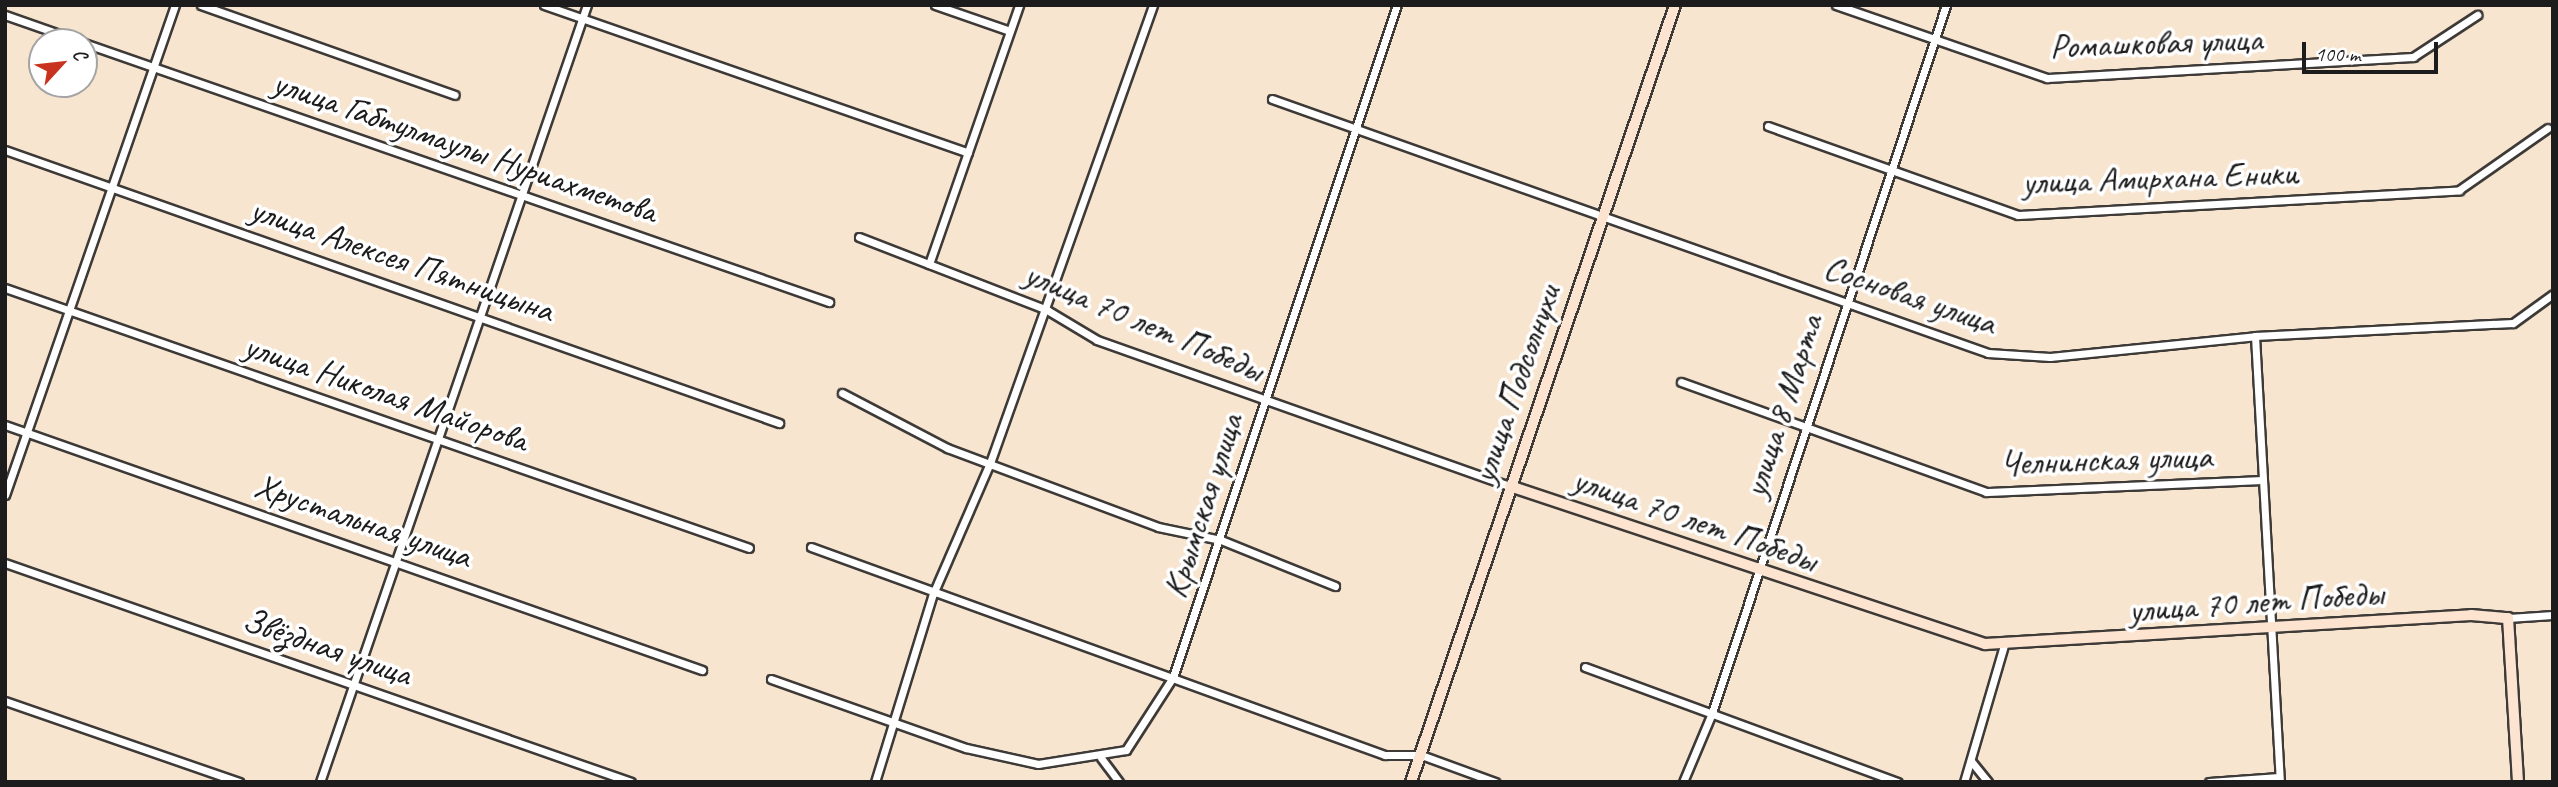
<!DOCTYPE html>
<html>
<head>
<meta charset="utf-8">
<style>
	body { margin:0 }
	#map { position:relative; width:2558px; height:787px; overflow:hidden; background:#f7e5d0; font-family:Caveat,sans-serif }
	div>[style] { position:absolute }
	[style*='--x'] { left:calc(var(--x)*1px); top:calc(var(--y)*1px); width:calc(var(--w)*1px); rotate:calc(var(--a)*1deg) }
	.roads { filter:drop-shadow(2px 0 #3d3a37) drop-shadow(-2px 0 #3d3a37) drop-shadow(0 2px #3d3a37) drop-shadow(0 -2px #3d3a37) }
	.street>* { height:7px; margin:-3.5px; padding:0 3.5px; transform-origin:3.5px; border-radius:3.5px; background:#fff }
	.secondary>* { height:10px; margin:-5px; padding:0 5px; transform-origin:5px; border-radius:5px; background:#fde4d1 }
	span { translate:-50% -50%; white-space:nowrap; text-align:center; line-height:1.15; -webkit-text-stroke:7px #fff; paint-order:stroke }
	.street-label { font-size:35px; color:#1c1c1c }
	.frame { position:absolute; inset:0; border:7px solid #1c1c1c; pointer-events:none }
	.north { position:absolute; left:28px; top:28px; width:70px; height:70px; box-sizing:border-box; background:#fff; border:2px solid #a4a4a4; border-radius:50%; rotate:63deg; font-size:19px; font-weight:700; line-height:28px; text-align:center; color:#1c1c1c }
	.north::after { content:''; display:block; margin:auto; width:24px; height:32px; background:#c8321e; clip-path:polygon(50% 0,100% 100%,50% 72%,0 100%) }
	.scale { position:absolute; left:2302px; top:42px; width:136px; height:32px; box-sizing:border-box; border:4px solid #1c1c1c; border-top:0; padding-left:9px; font-size:21px; line-height:24px; white-space:nowrap; color:#1c1c1c; -webkit-text-stroke:5px #fff; paint-order:stroke }
</style>
</head>
<body>
<div id="map">
	<div class="roads">
		<div class="street">
			<i style="--x:201;--y:5;--w:269;--a:19.5"></i>
			<i style="--x:544;--y:5;--w:449;--a:19.2"></i>
			<i style="--x:935;--y:5;--w:79;--a:19.1"></i>
			<i style="--x:1836;--y:5;--w:223;--a:19.1"></i>
			<i style="--x:2047;--y:78;--w:367;--a:-3.3"></i>
			<i style="--x:2413;--y:57;--w:77;--a:-33.3"></i>
			<i style="--x:5;--y:15;--w:82;--a:19.3"></i>
			<i style="--x:84;--y:43;--w:789;--a:19.17"></i>
			<i style="--x:1272;--y:99;--w:760;--a:19.53"></i>
			<i style="--x:1988;--y:353;--w:62;--a:3.7"></i>
			<i style="--x:2050;--y:357;--w:206;--a:-5.8"></i>
			<i style="--x:2255;--y:336;--w:258;--a:-2.9"></i>
			<i style="--x:2513;--y:323;--w:49;--a:-35.9"></i>
			<i style="--x:1768;--y:126;--w:265;--a:19.6"></i>
			<i style="--x:2018;--y:215;--w:442;--a:-3.2"></i>
			<i style="--x:2459;--y:190;--w:108;--a:-34.9"></i>
			<i style="--x:5;--y:150;--w:821;--a:19.43"></i>
			<i style="--x:859;--y:237;--w:202;--a:21.2"></i>
			<i style="--x:1047;--y:310;--w:58;--a:31"></i>
			<i style="--x:1097;--y:340;--w:438;--a:19.5"></i>
			<i style="--x:929;--y:264;--w:274;--a:-70.8"></i>
			<i style="--x:5;--y:288;--w:788;--a:19.26"></i>
			<i style="--x:2255;--y:336;--w:447;--a:86.8"></i>
			<i style="--x:1681;--y:382;--w:324;--a:19.8"></i>
			<i style="--x:1986;--y:492;--w:273;--a:-2.5"></i>
			<i style="--x:842;--y:393;--w:119;--a:27.6"></i>
			<i style="--x:947;--y:448;--w:225;--a:20.5"></i>
			<i style="--x:1158;--y:527;--w:64;--a:11.7"></i>
			<i style="--x:1221;--y:540;--w:123;--a:22"></i>
			<i style="--x:5;--y:425;--w:739;--a:19.37"></i>
			<i style="--x:5;--y:495;--w:519;--a:-70.87"></i>
			<i style="--x:811;--y:547;--w:611;--a:19.92"></i>
			<i style="--x:1385;--y:755;--w:36;--a:0"></i>
			<i style="--x:1421;--y:755;--w:79;--a:20"></i>
			<i style="--x:5;--y:563;--w:663;--a:19.28"></i>
			<i style="--x:2508;--y:618;--w:45;--a:-3.8"></i>
			<i style="--x:1585;--y:667;--w:333;--a:20.2"></i>
			<i style="--x:771;--y:679;--w:207;--a:19.5"></i>
			<i style="--x:966;--y:748;--w:74;--a:12.5"></i>
			<i style="--x:1038;--y:764;--w:89;--a:-9"></i>
			<i style="--x:1126;--y:750;--w:87;--a:-57.2"></i>
			<i style="--x:1173;--y:677;--w:708;--a:-71.57"></i>
			<i style="--x:5;--y:701;--w:248;--a:19.1"></i>
			<i style="--x:1101;--y:758;--w:30;--a:53"></i>
			<i style="--x:1971;--y:761;--w:27;--a:51"></i>
			<i style="--x:320;--y:782;--w:822;--a:-71.04"></i>
			<i style="--x:875;--y:782;--w:197;--a:-72.9"></i>
			<i style="--x:933;--y:594;--w:143;--a:-66.5"></i>
			<i style="--x:990;--y:463;--w:486;--a:-70.4"></i>
			<i style="--x:1683;--y:782;--w:75;--a:-67.2"></i>
			<i style="--x:1712;--y:713;--w:746;--a:-71.71"></i>
			<i style="--x:1964;--y:782;--w:143;--a:-73.7"></i>
			<i style="--x:2209;--y:782;--w:70;--a:-4.1"></i>
		</div>
		<div class="secondary">
			<i style="--x:1510;--y:486;--w:501;--a:18.4"></i>
			<i style="--x:1985;--y:644;--w:487;--a:-3.4"></i>
			<i style="--x:2471;--y:615;--w:37;--a:5"></i>
			<i style="--x:2508;--y:618;--w:164;--a:86.5"></i>
			<i style="--x:1411;--y:782;--w:821;--a:-71.23"></i>
		</div>
	</div>
	<div class="street-label">
		<span style="left:2156px;top:43px;rotate:-2deg">Ромашковая улица</span>
		<span style="left:465px;top:147px;rotate:19deg">улица Габтулмаулы Нуриахметова</span>
		<span style="left:2160px;top:178px;rotate:-2deg">улица Амирхана Еники</span>
		<span style="left:402px;top:260px;rotate:19deg">улица Алексея Пятницына</span>
		<span style="left:1910px;top:295px;rotate:19deg">Сосновая улица</span>
		<span style="left:1144px;top:322px;rotate:23deg">улица 70 лет Победы</span>
		<span style="left:1516px;top:384px;rotate:-71deg">улица Подсолнухи</span>
		<span style="left:386px;top:393px;rotate:19deg">улица Николая Майорова</span>
		<span style="left:1783px;top:406px;rotate:-72deg">улица 8 Марта</span>
		<span style="left:2106px;top:460px;rotate:-2deg">Челнинская улица</span>
		<span style="left:1203px;top:506px;rotate:-72deg">Крымская улица</span>
		<span style="left:1695px;top:520px;rotate:19deg">улица 70 лет Победы</span>
		<span style="left:363px;top:521px;rotate:19deg">Хрустальная улица</span>
		<span style="left:2256px;top:602px;rotate:-4deg">улица 70 лет Победы</span>
		<span style="left:327px;top:647px;rotate:19deg">Звёздная улица</span>
	</div>
	<div class="frame"></div>
	<div class="north">С</div>
	<div class="scale">100 m</div>
</div>
</body>
</html>
